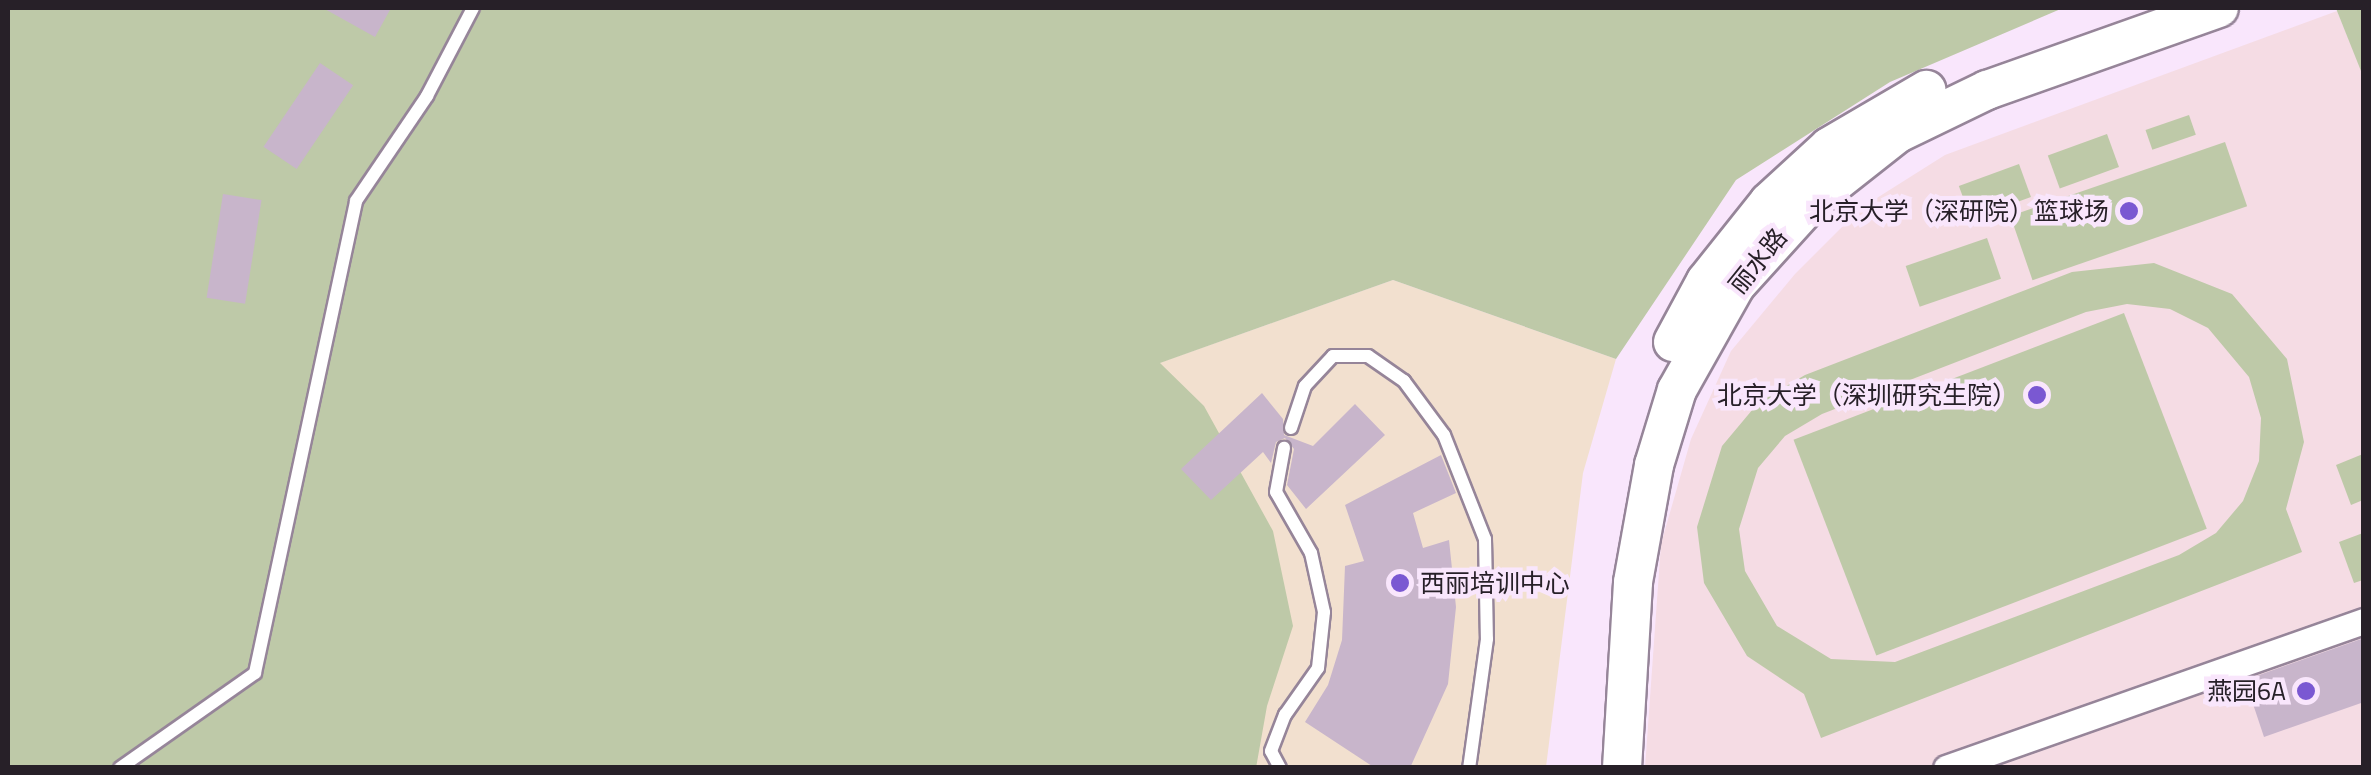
<!DOCTYPE html>
<html>
<head>
<meta charset="utf-8">
<style>
	body { margin:0 }
	#map { position:relative; width:2371px; height:775px; overflow:hidden; background:#f9e6fc; font-family:"Titillium Web","Noto Sans SC",sans-serif }
	div>[style] { position:absolute }
	[style*='--x'] { left:calc(var(--x)*1px); top:calc(var(--y)*1px); width:calc(var(--w)*1px); rotate:calc(var(--a)*1deg) }
	.commercial>* { inset:0; background:#f2e0cf }
	.education>* { inset:0; background:#f5dce4 }
	.green>* { inset:0; background:#bec9a8; transform-origin:0 0 }
	.building>* { inset:0; background:#c8b5cb; transform-origin:0 0 }
	.roads { filter:drop-shadow(2px 0 #968599) drop-shadow(-2px 0 #968599) drop-shadow(0 2px #968599) drop-shadow(0 -2px #968599) }
	.lane>* { height:12px; margin:-6px; padding:0 6px; transform-origin:6px; border-radius:6px; background:#fff }
	.street>* { height:25px; margin:-12.5px; padding:0 12.5px; transform-origin:12.5px; border-radius:12.5px; background:#fff }
	.secondary>* { height:38px; margin:-19px; padding:0 19px; transform-origin:19px; border-radius:19px; background:#fff }
	.dots>* { width:28px; height:28px; translate:-50% -50%; box-sizing:border-box; border:5px solid #f9e6fc; border-radius:50% }
	span { translate:-50% -50%; white-space:nowrap; text-align:center; line-height:1.15; -webkit-text-stroke:9px #f9e6fc; paint-order:stroke }
	.poi-label { font-size:25px; color:#272028 }
	.right { translate:-100% -50%; text-align:right }
	.left { translate:0 -50%; text-align:left }
	.street-label { font-size:25px; color:#272028 }
	.frame { position:absolute; inset:0; border:10px solid #272028; pointer-events:none }
</style>
</head>
<body>
<div id="map">
	<div class="commercial">
		<i style="clip-path:polygon(1393px 280px,1616px 359px,1583px 473px,1546px 767px,1086px 767px,1156px 364px)"></i>
	</div>
	<div class="education">
		<i style="clip-path:polygon(2337px 11px,2364px 76px,2363px 767px,1645px 768px,1661px 544px,1691px 439px,1731px 351px,1795px 274px,1861px 208px,1945px 155px)"></i>
	</div>
	<div class="green">
		<i style="clip-path:polygon(8px 8px,2063px 8px,1890px 82px,1736px 180px,1616px 359px,1393px 280px,1160px 363px,1204px 406px,1273px 531px,1293px 626px,1267px 706px,1256px 768px,8px 767px)"></i>
		<i style="clip-path:polygon(2336px 8px,2363px 8px,2363px 76px,2337px 11px)"></i>
		<i style="left:2189px;top:115px;width:21px;height:46px;rotate:71deg"></i>
		<i style="left:2107px;top:134px;width:35px;height:63px;rotate:70deg"></i>
		<i style="left:2225px;top:142px;width:68px;height:227px;rotate:71deg"></i>
		<i style="left:2019px;top:164px;width:35px;height:64px;rotate:70deg"></i>
		<i style="left:1987px;top:238px;width:43px;height:86px;rotate:71deg"></i>
		<i style="clip-path:polygon(evenodd,2154px 263px,2232px 294px,2287px 359px,2304px 442px,2286px 509px,2302px 552px,1821px 738px,1804px 694px,1747px 656px,1704px 583px,1697px 527px,1722px 446px,1758px 403px,1805px 375px,2072px 272px,2154px 263px,2127px 304px,2170px 309px,2208px 328px,2249px 377px,2261px 418px,2259px 461px,2243px 501px,2216px 533px,2179px 555px,1895px 662px,1831px 659px,1777px 626px,1745px 571px,1739px 529px,1758px 468px,1785px 436px,1822px 414px,2086px 312px,2127px 304px)"></i>
		<i style="left:2124px;top:313px;width:231px;height:354px;rotate:69deg"></i>
		<i style="clip-path:polygon(2363px 454px,2363px 500px,2351px 505px,2336px 465px)"></i>
		<i style="clip-path:polygon(2363px 533px,2363px 580px,2354px 583px,2339px 542px)"></i>
	</div>
	<div class="building">
		<i style="clip-path:polygon(323px 8px,391px 8px,375px 37px)"></i>
		<i style="left:320px;top:63px;width:40px;height:101px;rotate:34deg"></i>
		<i style="left:223px;top:194px;width:39px;height:105px;rotate:9deg"></i>
		<i style="clip-path:polygon(1262px 393px,1283px 419px,1284px 435px,1313px 446px,1355px 404px,1385px 435px,1306px 509px,1287px 485px,1294px 449px,1285px 438px,1276px 442px,1271px 463px,1263px 452px,1211px 500px,1181px 469px)"></i>
		<i style="clip-path:polygon(1441px 455px,1456px 493px,1413px 513px,1423px 548px,1449px 540px,1456px 607px,1448px 684px,1410px 768px,1375px 768px,1305px 722px,1328px 685px,1342px 640px,1345px 566px,1364px 561px,1345px 505px)"></i>
		<i style="clip-path:polygon(2364px 638px,2364px 702px,2264px 737px,2245px 680px)"></i>
	</div>
	<div class="roads">
		<div class="lane">
			<i style="--x:1291;--y:428;--w:44;--a:-71.6"></i>
			<i style="--x:1305;--y:386;--w:41;--a:-47"></i>
			<i style="--x:1333;--y:356;--w:35;--a:0"></i>
			<i style="--x:1368;--y:356;--w:44;--a:34.8"></i>
			<i style="--x:1404;--y:381;--w:67;--a:53.5"></i>
			<i style="--x:1444;--y:435;--w:112;--a:68.5"></i>
			<i style="--x:1485;--y:539;--w:100;--a:88.9"></i>
			<i style="--x:1487;--y:639;--w:130;--a:97.9"></i>
			<i style="--x:120;--y:768;--w:165;--a:-35.1"></i>
			<i style="--x:255;--y:673;--w:483;--a:-77.9"></i>
			<i style="--x:356;--y:201;--w:127;--a:-55.9"></i>
			<i style="--x:427;--y:96;--w:99;--a:-62.4"></i>
			<i style="--x:1280;--y:768;--w:19;--a:-118"></i>
			<i style="--x:1271;--y:751;--w:39;--a:-69"></i>
			<i style="--x:1285;--y:715;--w:57;--a:-54.9"></i>
			<i style="--x:1318;--y:668;--w:56;--a:-83.9"></i>
			<i style="--x:1324;--y:612;--w:60;--a:-102.4"></i>
			<i style="--x:1311;--y:553;--w:70;--a:-119.8"></i>
			<i style="--x:1276;--y:492;--w:45;--a:-79.7"></i>
		</div>
		<div class="street">
			<i style="--x:1946;--y:768;--w:443;--a:-19.4"></i>
		</div>
		<div class="secondary">
			<i style="--x:1673;--y:342;--w:69;--a:-61.6"></i>
			<i style="--x:1706;--y:281;--w:101;--a:-51.4"></i>
			<i style="--x:1769;--y:202;--w:81;--a:-42.5"></i>
			<i style="--x:1829;--y:147;--w:113;--a:-30.4"></i>
			<i style="--x:1622;--y:768;--w:186;--a:-86.6"></i>
			<i style="--x:1633;--y:582;--w:119;--a:-79.8"></i>
			<i style="--x:1654;--y:465;--w:78;--a:-73"></i>
			<i style="--x:1677;--y:390;--w:120;--a:-60.7"></i>
			<i style="--x:1736;--y:285;--w:116;--a:-47.8"></i>
			<i style="--x:1814;--y:199;--w:107;--a:-38.2"></i>
			<i style="--x:1898;--y:133;--w:99;--a:-25.8"></i>
			<i style="--x:1987;--y:90;--w:246;--a:-19.5"></i>
		</div>
	</div>
	<div class="dots">
		<i style="left:2129px;top:211px;background:#7a58d2"></i>
		<i style="left:2037px;top:395px;background:#7a58d2"></i>
		<i style="left:1400px;top:583px;background:#7a58d2"></i>
		<i style="left:2306px;top:691px;background:#7a58d2"></i>
	</div>
	<div class="poi-label">
		<span class="right" style="left:2109px;top:211px">北京大学（深研院）篮球场</span>
		<span class="right" style="left:2017px;top:395px">北京大学（深圳研究生院）</span>
		<span class="left" style="left:1420px;top:583px">西丽培训中心</span>
		<span class="right" style="left:2286px;top:691px">燕园6A</span>
	</div>
	<div class="street-label">
		<span style="left:1758px;top:261px;rotate:-51deg">丽水路</span>
	</div>
	<div class="frame"></div>
</div>
</body>
</html>
